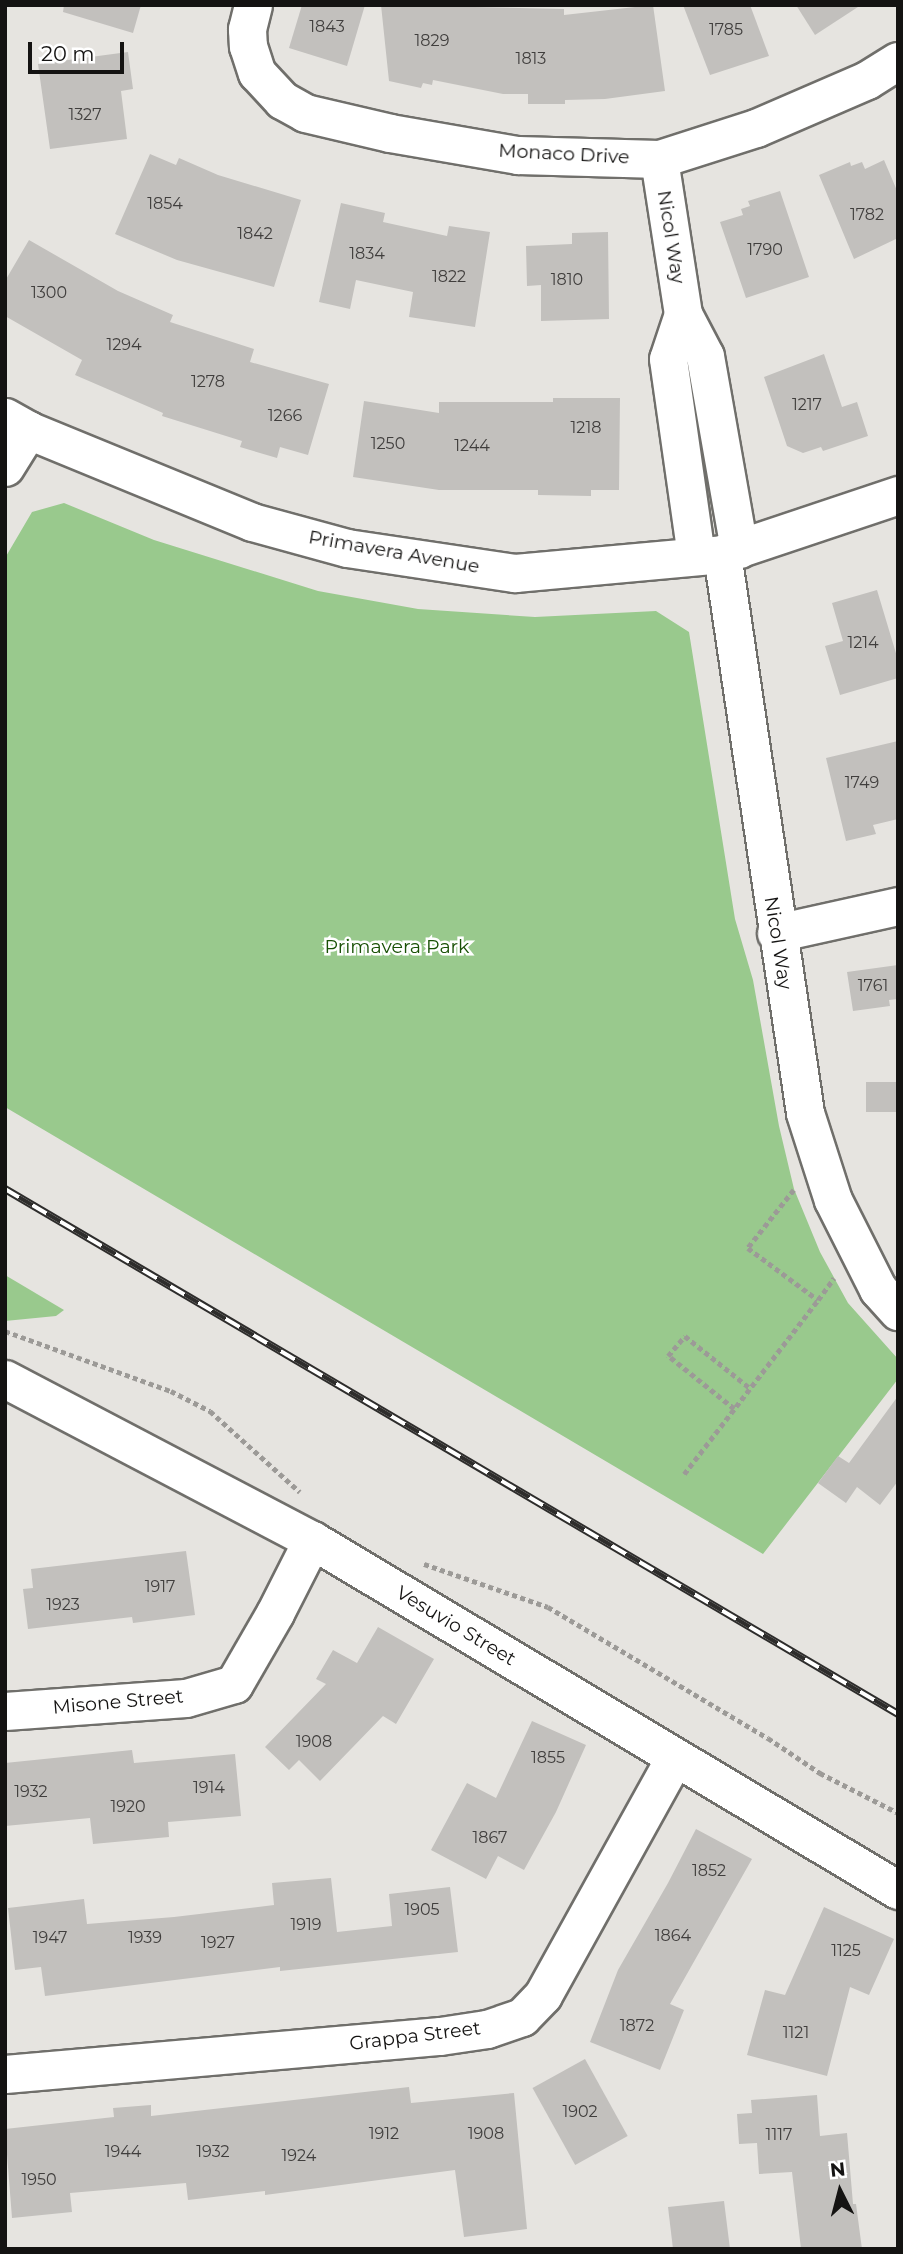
<!DOCTYPE html>
<html>
<head>
<meta charset="utf-8">
<style>
	body { margin:0 }
	#map { position:relative; width:903px; height:2254px; overflow:hidden; background:#e6e4e0; font-family:Montserrat,sans-serif }
	div>[style] { position:absolute }
	[style*='--x'] { left:calc(var(--x)*1px); top:calc(var(--y)*1px); width:calc(var(--w)*1px); rotate:calc(var(--a)*1deg) }
	.green>* { inset:0; background:#99c98d }
	.building>* { inset:0; background:#c2c0bd; transform-origin:0 0 }
	.path>* { height:4.5px; margin-top:-2.25px; transform-origin:0; background:repeating-linear-gradient(90deg,#9c9a97 0 5px,transparent 0 8.5px) }
	.roads { filter:drop-shadow(2px 0 #706f6b) drop-shadow(-2px 0 #706f6b) drop-shadow(0 2px #706f6b) drop-shadow(0 -2px #706f6b) }
	.minor>* { height:37px; margin:-18.5px; padding:0 18.5px; transform-origin:18.5px; border-radius:18.5px; background:#fff }
	.rail>* { height:8px; margin-top:-4px; transform-origin:0; background:repeating-linear-gradient(90deg,#fff 0 16px,#2e2d2c 0 32px); box-sizing:border-box; border-block:2px solid #2e2d2c }
	span { translate:-50% -50%; white-space:nowrap; text-align:center; line-height:1.15; -webkit-text-stroke:5px #fff; paint-order:stroke }
	.number-label { font-size:16px; color:#403e3d }
	.number-label span { -webkit-text-stroke-width:0 }
	.street-label { font-size:19px; color:#141312 }
	.park-label { font-size:19px; color:#185005 }
	.frame { position:absolute; inset:0; border:7px solid #141312; pointer-events:none }
	.north { position:absolute; left:805px; top:2156px; width:70px; height:70px; -webkit-text-stroke:5px #fff; paint-order:stroke; rotate:354deg; font-size:19px; font-weight:700; line-height:28px; text-align:center; color:#141312 }
	.north::after { content:''; display:block; margin:auto; width:24px; height:32px; background:#141312; clip-path:polygon(50% 0,100% 100%,50% 72%,0 100%) }
	.scale { position:absolute; left:28px; top:42px; width:96px; height:32px; box-sizing:border-box; border:4px solid #141312; border-top:0; padding-left:9px; font-size:21px; line-height:24px; white-space:nowrap; color:#141312; -webkit-text-stroke:5px #fff; paint-order:stroke }
</style>
</head>
<body>
<div id="map">
	<div class="green">
		<i style="clip-path:polygon(64px 503px,154px 540px,318px 591px,418px 609px,535px 617px,656px 611px,689px 632px,735px 919px,753px 980px,779px 1126px,794px 1189px,820px 1252px,848px 1303px,898px 1359px,898px 1379px,763px 1554px,5px 1107px,5px 558px,32px 512px)"></i>
		<i style="clip-path:polygon(5px 1275px,64px 1310px,56px 1316px,5px 1321px)"></i>
	</div>
	<div class="building">
		<i style="clip-path:polygon(64px 5px,141px 5px,133px 33px,63px 12px)"></i>
		<i style="clip-path:polygon(302px 5px,365px 5px,347px 66px,289px 48px)"></i>
		<i style="clip-path:polygon(381px 5px,564px 9px,564px 15px,653px 5px,665px 91px,605px 99px,565px 100px,565px 104px,528px 104px,528px 94px,503px 94px,433px 80px,432px 85px,423px 83px,421px 88px,389px 81px)"></i>
		<i style="clip-path:polygon(683px 5px,750px 5px,769px 56px,710px 75px)"></i>
		<i style="clip-path:polygon(796px 5px,861px 5px,815px 35px)"></i>
		<i style="clip-path:polygon(128px 52px,133px 89px,121px 91px,127px 139px,50px 149px,38px 64px)"></i>
		<i style="clip-path:polygon(150px 154px,176px 165px,179px 158px,218px 175px,301px 200px,274px 287px,177px 260px,115px 234px)"></i>
		<i style="clip-path:polygon(884px 160px,898px 193px,898px 238px,854px 259px,819px 175px,850px 162px,851px 166px,862px 162px,865px 169px)"></i>
		<i style="clip-path:polygon(780px 191px,809px 277px,746px 298px,720px 222px,743px 215px,741px 209px,750px 206px,748px 201px)"></i>
		<i style="clip-path:polygon(341px 203px,385px 213px,383px 222px,447px 236px,449px 226px,490px 232px,475px 327px,409px 317px,413px 292px,356px 280px,350px 309px,319px 302px)"></i>
		<i style="clip-path:polygon(608px 232px,609px 319px,541px 321px,541px 285px,527px 286px,526px 246px,572px 244px,572px 233px)"></i>
		<i style="clip-path:polygon(29px 240px,118px 291px,173px 315px,170px 322px,254px 349px,250px 362px,329px 384px,308px 455px,280px 447px,277px 458px,240px 447px,242px 441px,162px 416px,163px 413px,75px 375px,82px 360px,5px 316px,5px 281px)"></i>
		<i style="clip-path:polygon(824px 354px,842px 407px,857px 402px,868px 436px,823px 451px,821px 447px,803px 453px,787px 446px,764px 377px)"></i>
		<i style="clip-path:polygon(553px 398px,620px 398px,619px 490px,591px 490px,591px 496px,538px 495px,538px 490px,439px 490px,353px 477px,364px 401px,439px 413px,439px 402px,553px 402px)"></i>
		<i style="clip-path:polygon(877px 590px,898px 660px,898px 678px,840px 695px,825px 646px,843px 641px,832px 603px)"></i>
		<i style="clip-path:polygon(898px 741px,898px 819px,873px 825px,876px 834px,846px 841px,826px 758px)"></i>
		<i style="clip-path:polygon(898px 965px,898px 999px,889px 1000px,890px 1006px,853px 1011px,847px 972px)"></i>
		<i style="left:898px;top:1082px;width:30px;height:32px;rotate:90deg"></i>
		<i style="clip-path:polygon(898px 1396px,898px 1481px,880px 1505px,857px 1487px,846px 1503px,818px 1483px,838px 1456px,849px 1463px)"></i>
		<i style="clip-path:polygon(186px 1551px,195px 1615px,133px 1623px,132px 1617px,28px 1629px,23px 1589px,33px 1588px,31px 1569px)"></i>
		<i style="clip-path:polygon(378px 1627px,434px 1659px,396px 1724px,383px 1716px,320px 1781px,299px 1760px,289px 1770px,265px 1747px,326px 1684px,316px 1679px,333px 1650px,357px 1663px)"></i>
		<i style="clip-path:polygon(532px 1721px,586px 1745px,556px 1812px,524px 1870px,498px 1856px,486px 1879px,431px 1850px,467px 1783px,496px 1798px)"></i>
		<i style="clip-path:polygon(132px 1750px,134px 1763px,235px 1754px,241px 1816px,168px 1822px,169px 1837px,93px 1844px,90px 1818px,5px 1826px,5px 1763px)"></i>
		<i style="clip-path:polygon(696px 1829px,752px 1859px,670px 2004px,684px 2010px,660px 2070px,590px 2042px,618px 1970px,668px 1883px)"></i>
		<i style="clip-path:polygon(331px 1878px,337px 1932px,392px 1926px,389px 1894px,450px 1887px,458px 1952px,280px 1971px,280px 1967px,45px 1996px,41px 1967px,15px 1970px,8px 1908px,84px 1899px,87px 1924px,174px 1917px,274px 1905px,272px 1883px)"></i>
		<i style="clip-path:polygon(824px 1907px,894px 1939px,869px 1995px,850px 1987px,827px 2076px,747px 2055px,765px 1990px,785px 1995px)"></i>
		<i style="left:585px;top:2059px;width:88px;height:60px;rotate:61deg"></i>
		<i style="clip-path:polygon(409px 2087px,411px 2103px,514px 2093px,527px 2229px,464px 2237px,455px 2170px,265px 2195px,265px 2191px,188px 2200px,186px 2183px,70px 2193px,72px 2212px,12px 2218px,5px 2129px,114px 2117px,113px 2108px,151px 2105px,151px 2116px)"></i>
		<i style="clip-path:polygon(817px 2095px,820px 2136px,847px 2133px,853px 2204px,856px 2204px,862px 2249px,801px 2249px,792px 2172px,759px 2174px,757px 2143px,739px 2144px,737px 2114px,752px 2113px,751px 2100px)"></i>
		<i style="clip-path:polygon(724px 2201px,730px 2249px,673px 2249px,668px 2207px)"></i>
	</div>
	<div class="path">
		<i style="--x:794;--y:1190;--w:74;--a:128.4"></i>
		<i style="--x:748;--y:1248;--w:87;--a:36.6"></i>
		<i style="--x:818;--y:1300;--w:27;--a:-54"></i>
		<i style="--x:5;--y:1331;--w:177;--a:19.9"></i>
		<i style="--x:171;--y:1391;--w:44;--a:27.1"></i>
		<i style="--x:210;--y:1411;--w:121;--a:42"></i>
		<i style="--x:734;--y:1409;--w:85;--a:-141.2"></i>
		<i style="--x:668;--y:1356;--w:26;--a:-50"></i>
		<i style="--x:685;--y:1336;--w:83;--a:38.7"></i>
		<i style="--x:684;--y:1474;--w:220;--a:-52.4"></i>
		<i style="--x:424;--y:1564;--w:131;--a:19.1"></i>
		<i style="--x:548;--y:1607;--w:256;--a:30.8"></i>
		<i style="--x:768;--y:1738;--w:63;--a:33.9"></i>
		<i style="--x:820;--y:1773;--w:88;--a:27.1"></i>
	</div>
	<div class="roads">
		<div class="minor">
			<i style="--x:253;--y:5;--w:25;--a:104"></i>
			<i style="--x:247;--y:29;--w:17;--a:87"></i>
			<i style="--x:248;--y:46;--w:28;--a:72"></i>
			<i style="--x:257;--y:73;--w:37;--a:47"></i>
			<i style="--x:282;--y:100;--w:26;--a:29"></i>
			<i style="--x:305;--y:113;--w:87;--a:13.2"></i>
			<i style="--x:390;--y:133;--w:130;--a:9.8"></i>
			<i style="--x:518;--y:155;--w:141;--a:1.6"></i>
			<i style="--x:659;--y:159;--w:102;--a:-17.7"></i>
			<i style="--x:756;--y:128;--w:121;--a:-23.4"></i>
			<i style="--x:867;--y:80;--w:36;--a:-32"></i>
			<i style="--x:659;--y:159;--w:157;--a:81.2"></i>
			<i style="--x:683;--y:314;--w:47;--a:62.4"></i>
			<i style="--x:705;--y:356;--w:196;--a:80"></i>
			<i style="--x:683;--y:314;--w:47;--a:108.4"></i>
			<i style="--x:668;--y:359;--w:199;--a:81.9"></i>
			<i style="--x:5;--y:417;--w:26;--a:29"></i>
			<i style="--x:28;--y:430;--w:242;--a:22.3"></i>
			<i style="--x:252;--y:522;--w:98;--a:15.3"></i>
			<i style="--x:347;--y:548;--w:170;--a:8.5"></i>
			<i style="--x:515;--y:573;--w:208;--a:-5.2"></i>
			<i style="--x:722;--y:554;--w:186;--a:-18.5"></i>
			<i style="--x:5;--y:467;--w:44;--a:-58.1"></i>
			<i style="--x:722;--y:554;--w:565;--a:81.55"></i>
			<i style="--x:805;--y:1113;--w:91;--a:72.2"></i>
			<i style="--x:833;--y:1200;--w:100;--a:63.2"></i>
			<i style="--x:878;--y:1289;--w:30;--a:48"></i>
			<i style="--x:776;--y:933;--w:125;--a:-12.5"></i>
			<i style="--x:5;--y:1379;--w:347;--a:27.7"></i>
			<i style="--x:312;--y:1540;--w:683;--a:30.85"></i>
			<i style="--x:5;--y:1711;--w:181;--a:-4.1"></i>
			<i style="--x:186;--y:1698;--w:50;--a:-16.3"></i>
			<i style="--x:234;--y:1684;--w:82;--a:-60"></i>
			<i style="--x:275;--y:1613;--w:82;--a:-63.1"></i>
			<i style="--x:5;--y:2074;--w:437;--a:-5"></i>
			<i style="--x:440;--y:2036;--w:48;--a:-8.5"></i>
			<i style="--x:487;--y:2029;--w:37;--a:-19"></i>
			<i style="--x:522;--y:2017;--w:30;--a:-46"></i>
			<i style="--x:543;--y:1995;--w:272;--a:-61"></i>
		</div>
	</div>
	<div class="rail">
		<i style="--x:5;--y:1189;--w:1036;--a:30.45"></i>
	</div>
	<div class="number-label">
		<span style="left:327px;top:27px">1843</span>
		<span style="left:726px;top:30px">1785</span>
		<span style="left:432px;top:41px">1829</span>
		<span style="left:531px;top:59px">1813</span>
		<span style="left:85px;top:115px">1327</span>
		<span style="left:165px;top:204px">1854</span>
		<span style="left:867px;top:215px">1782</span>
		<span style="left:255px;top:234px">1842</span>
		<span style="left:765px;top:250px">1790</span>
		<span style="left:367px;top:254px">1834</span>
		<span style="left:449px;top:277px">1822</span>
		<span style="left:567px;top:280px">1810</span>
		<span style="left:49px;top:293px">1300</span>
		<span style="left:124px;top:345px">1294</span>
		<span style="left:208px;top:382px">1278</span>
		<span style="left:807px;top:405px">1217</span>
		<span style="left:285px;top:416px">1266</span>
		<span style="left:586px;top:428px">1218</span>
		<span style="left:388px;top:444px">1250</span>
		<span style="left:472px;top:446px">1244</span>
		<span style="left:863px;top:643px">1214</span>
		<span style="left:862px;top:783px">1749</span>
		<span style="left:873px;top:986px">1761</span>
		<span style="left:160px;top:1587px">1917</span>
		<span style="left:63px;top:1605px">1923</span>
		<span style="left:314px;top:1742px">1908</span>
		<span style="left:548px;top:1758px">1855</span>
		<span style="left:209px;top:1788px">1914</span>
		<span style="left:31px;top:1792px">1932</span>
		<span style="left:128px;top:1807px">1920</span>
		<span style="left:490px;top:1838px">1867</span>
		<span style="left:709px;top:1871px">1852</span>
		<span style="left:422px;top:1910px">1905</span>
		<span style="left:306px;top:1925px">1919</span>
		<span style="left:673px;top:1936px">1864</span>
		<span style="left:50px;top:1938px">1947</span>
		<span style="left:145px;top:1938px">1939</span>
		<span style="left:218px;top:1943px">1927</span>
		<span style="left:846px;top:1951px">1125</span>
		<span style="left:637px;top:2026px">1872</span>
		<span style="left:796px;top:2033px">1121</span>
		<span style="left:580px;top:2112px">1902</span>
		<span style="left:384px;top:2134px">1912</span>
		<span style="left:486px;top:2134px">1908</span>
		<span style="left:779px;top:2135px">1117</span>
		<span style="left:123px;top:2152px">1944</span>
		<span style="left:213px;top:2152px">1932</span>
		<span style="left:299px;top:2156px">1924</span>
		<span style="left:39px;top:2180px">1950</span>
	</div>
	<div class="street-label">
		<span style="left:564px;top:154px;rotate:3deg">Monaco Drive</span>
		<span style="left:671px;top:237px;rotate:81deg">Nicol Way</span>
		<span style="left:394px;top:552px;rotate:10deg">Primavera Avenue</span>
		<span style="left:778px;top:943px;rotate:81deg">Nicol Way</span>
		<span style="left:456px;top:1626px;rotate:31deg">Vesuvio Street</span>
		<span style="left:118px;top:1702px;rotate:-5deg">Misone Street</span>
		<span style="left:415px;top:2036px;rotate:-7deg">Grappa Street</span>
	</div>
	<div class="park-label">
		<span style="left:397px;top:947px">Primavera Park</span>
	</div>
	<div class="frame"></div>
	<div class="north">N</div>
	<div class="scale">20 m</div>
</div>
</body>
</html>
